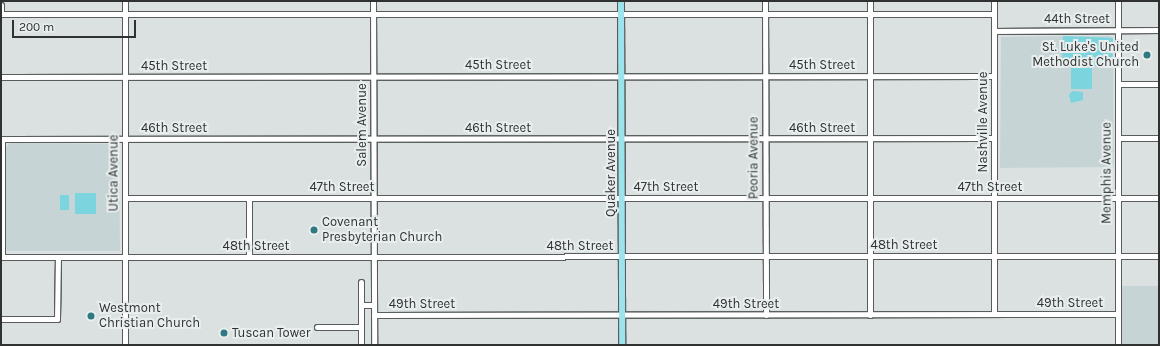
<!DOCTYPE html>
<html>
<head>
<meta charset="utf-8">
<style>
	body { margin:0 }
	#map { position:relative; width:1160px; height:346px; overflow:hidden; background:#dbe0e0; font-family:Karla,sans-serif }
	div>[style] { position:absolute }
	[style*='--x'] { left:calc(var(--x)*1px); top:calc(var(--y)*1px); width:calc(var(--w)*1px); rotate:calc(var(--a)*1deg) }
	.built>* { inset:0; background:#c7d4d5; transform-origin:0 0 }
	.green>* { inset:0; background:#7bd4de; transform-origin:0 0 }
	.roads { filter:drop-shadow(1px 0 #585c5d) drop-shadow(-1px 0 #585c5d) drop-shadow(0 1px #585c5d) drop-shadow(0 -1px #585c5d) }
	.minor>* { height:5px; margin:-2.5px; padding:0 2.5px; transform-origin:2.5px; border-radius:2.5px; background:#fff }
	.major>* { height:6px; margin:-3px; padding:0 3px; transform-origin:3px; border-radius:3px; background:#9ce3eb }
	.dots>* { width:11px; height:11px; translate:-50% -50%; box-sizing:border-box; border:2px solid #e8eded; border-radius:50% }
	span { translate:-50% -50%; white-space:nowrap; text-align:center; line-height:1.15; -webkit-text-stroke:4px #e8eded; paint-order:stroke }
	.street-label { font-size:13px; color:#303232 }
	.poi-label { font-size:13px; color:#303232 }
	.right { translate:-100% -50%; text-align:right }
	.left { translate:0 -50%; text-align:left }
	.frame { position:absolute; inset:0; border:2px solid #303232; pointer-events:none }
	.scale { position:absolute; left:12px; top:20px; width:124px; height:18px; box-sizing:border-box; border:2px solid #303232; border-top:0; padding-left:5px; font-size:12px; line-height:14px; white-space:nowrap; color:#303232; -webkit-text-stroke:3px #e8eded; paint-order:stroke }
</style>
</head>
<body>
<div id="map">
	<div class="built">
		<i style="clip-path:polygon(1109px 36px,1113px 38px,1114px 167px,1000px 168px,1001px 37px)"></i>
		<i style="clip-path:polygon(10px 143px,119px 144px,120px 251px,8px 251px,5px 248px,5px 148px)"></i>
		<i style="left:1122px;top:286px;width:37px;height:59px"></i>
	</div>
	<div class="green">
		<i style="left:1063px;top:36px;width:50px;height:29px;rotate:2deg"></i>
		<i style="left:1071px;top:68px;width:21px;height:21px"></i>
		<i style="clip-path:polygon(1072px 91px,1083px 92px,1083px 100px,1071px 103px,1069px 95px)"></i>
		<i style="left:75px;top:193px;width:21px;height:21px"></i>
		<i style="left:60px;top:195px;width:9px;height:15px"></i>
	</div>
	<div class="roads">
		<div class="minor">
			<i style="--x:373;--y:1;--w:344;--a:89.8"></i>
			<i style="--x:765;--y:1;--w:314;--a:89.8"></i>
			<i style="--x:870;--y:1;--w:314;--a:90"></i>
			<i style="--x:994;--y:1;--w:313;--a:90"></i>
			<i style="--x:1118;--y:1;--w:344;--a:90"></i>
			<i style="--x:1;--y:5;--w:9;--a:90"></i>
			<i style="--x:1;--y:14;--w:993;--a:0"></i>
			<i style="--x:994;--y:31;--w:165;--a:-0.3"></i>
			<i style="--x:1;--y:77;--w:993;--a:-0.06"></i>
			<i style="--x:1118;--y:84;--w:41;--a:0"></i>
			<i style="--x:1118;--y:138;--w:41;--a:0"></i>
			<i style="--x:1;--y:139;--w:993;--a:-0.06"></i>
			<i style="--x:2;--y:139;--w:118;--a:90"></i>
			<i style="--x:126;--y:198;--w:1033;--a:0"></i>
			<i style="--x:249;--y:198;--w:59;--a:90"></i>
			<i style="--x:1;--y:257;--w:1158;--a:-0.05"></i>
			<i style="--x:361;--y:282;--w:63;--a:90"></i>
			<i style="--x:361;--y:305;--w:13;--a:0"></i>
			<i style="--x:374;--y:315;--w:744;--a:-0.08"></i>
			<i style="--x:1;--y:319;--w:56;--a:0"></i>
			<i style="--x:57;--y:319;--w:62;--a:-89.1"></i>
			<i style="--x:317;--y:327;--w:44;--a:0"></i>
			<i style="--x:125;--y:345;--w:344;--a:-90"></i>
		</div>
		<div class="major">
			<i style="--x:621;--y:1;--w:344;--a:89.8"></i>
		</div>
	</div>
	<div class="dots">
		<i style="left:1147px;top:55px;background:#307980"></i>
		<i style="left:314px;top:230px;background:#307980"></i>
		<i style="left:91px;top:316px;background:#307980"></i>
		<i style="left:224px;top:333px;background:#307980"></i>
	</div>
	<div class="street-label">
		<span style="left:1077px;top:19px">44th Street</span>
		<span style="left:498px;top:65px">45th Street</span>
		<span style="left:822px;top:65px">45th Street</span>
		<span style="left:174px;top:66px">45th Street</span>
		<span style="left:983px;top:122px;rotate:-90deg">Nashville Avenue</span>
		<span style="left:362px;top:125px;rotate:-90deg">Salem Avenue</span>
		<span style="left:174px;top:128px">46th Street</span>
		<span style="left:498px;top:128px">46th Street</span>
		<span style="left:822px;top:128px">46th Street</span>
		<span style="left:754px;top:158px;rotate:-90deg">Peoria Avenue</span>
		<span style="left:114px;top:173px;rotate:-90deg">Utica Avenue</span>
		<span style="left:611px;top:173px;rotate:-90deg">Quaker Avenue</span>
		<span style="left:1107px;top:173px;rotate:-90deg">Memphis Avenue</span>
		<span style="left:342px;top:187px">47th Street</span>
		<span style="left:666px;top:187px">47th Street</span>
		<span style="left:990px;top:187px">47th Street</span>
		<span style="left:904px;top:245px">48th Street</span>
		<span style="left:256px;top:246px">48th Street</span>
		<span style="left:580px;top:246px">48th Street</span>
		<span style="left:1070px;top:303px">49th Street</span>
		<span style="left:422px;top:304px">49th Street</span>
		<span style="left:746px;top:304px">49th Street</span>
	</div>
	<div class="poi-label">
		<span class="right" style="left:1139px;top:55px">St. Luke's United<br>Methodist Church</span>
		<span class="left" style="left:322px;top:230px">Covenant<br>Presbyterian Church</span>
		<span class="left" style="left:99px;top:316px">Westmont<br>Christian Church</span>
		<span class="left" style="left:232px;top:333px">Tuscan Tower</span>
	</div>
	<div class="frame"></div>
	<div class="scale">200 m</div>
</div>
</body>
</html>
